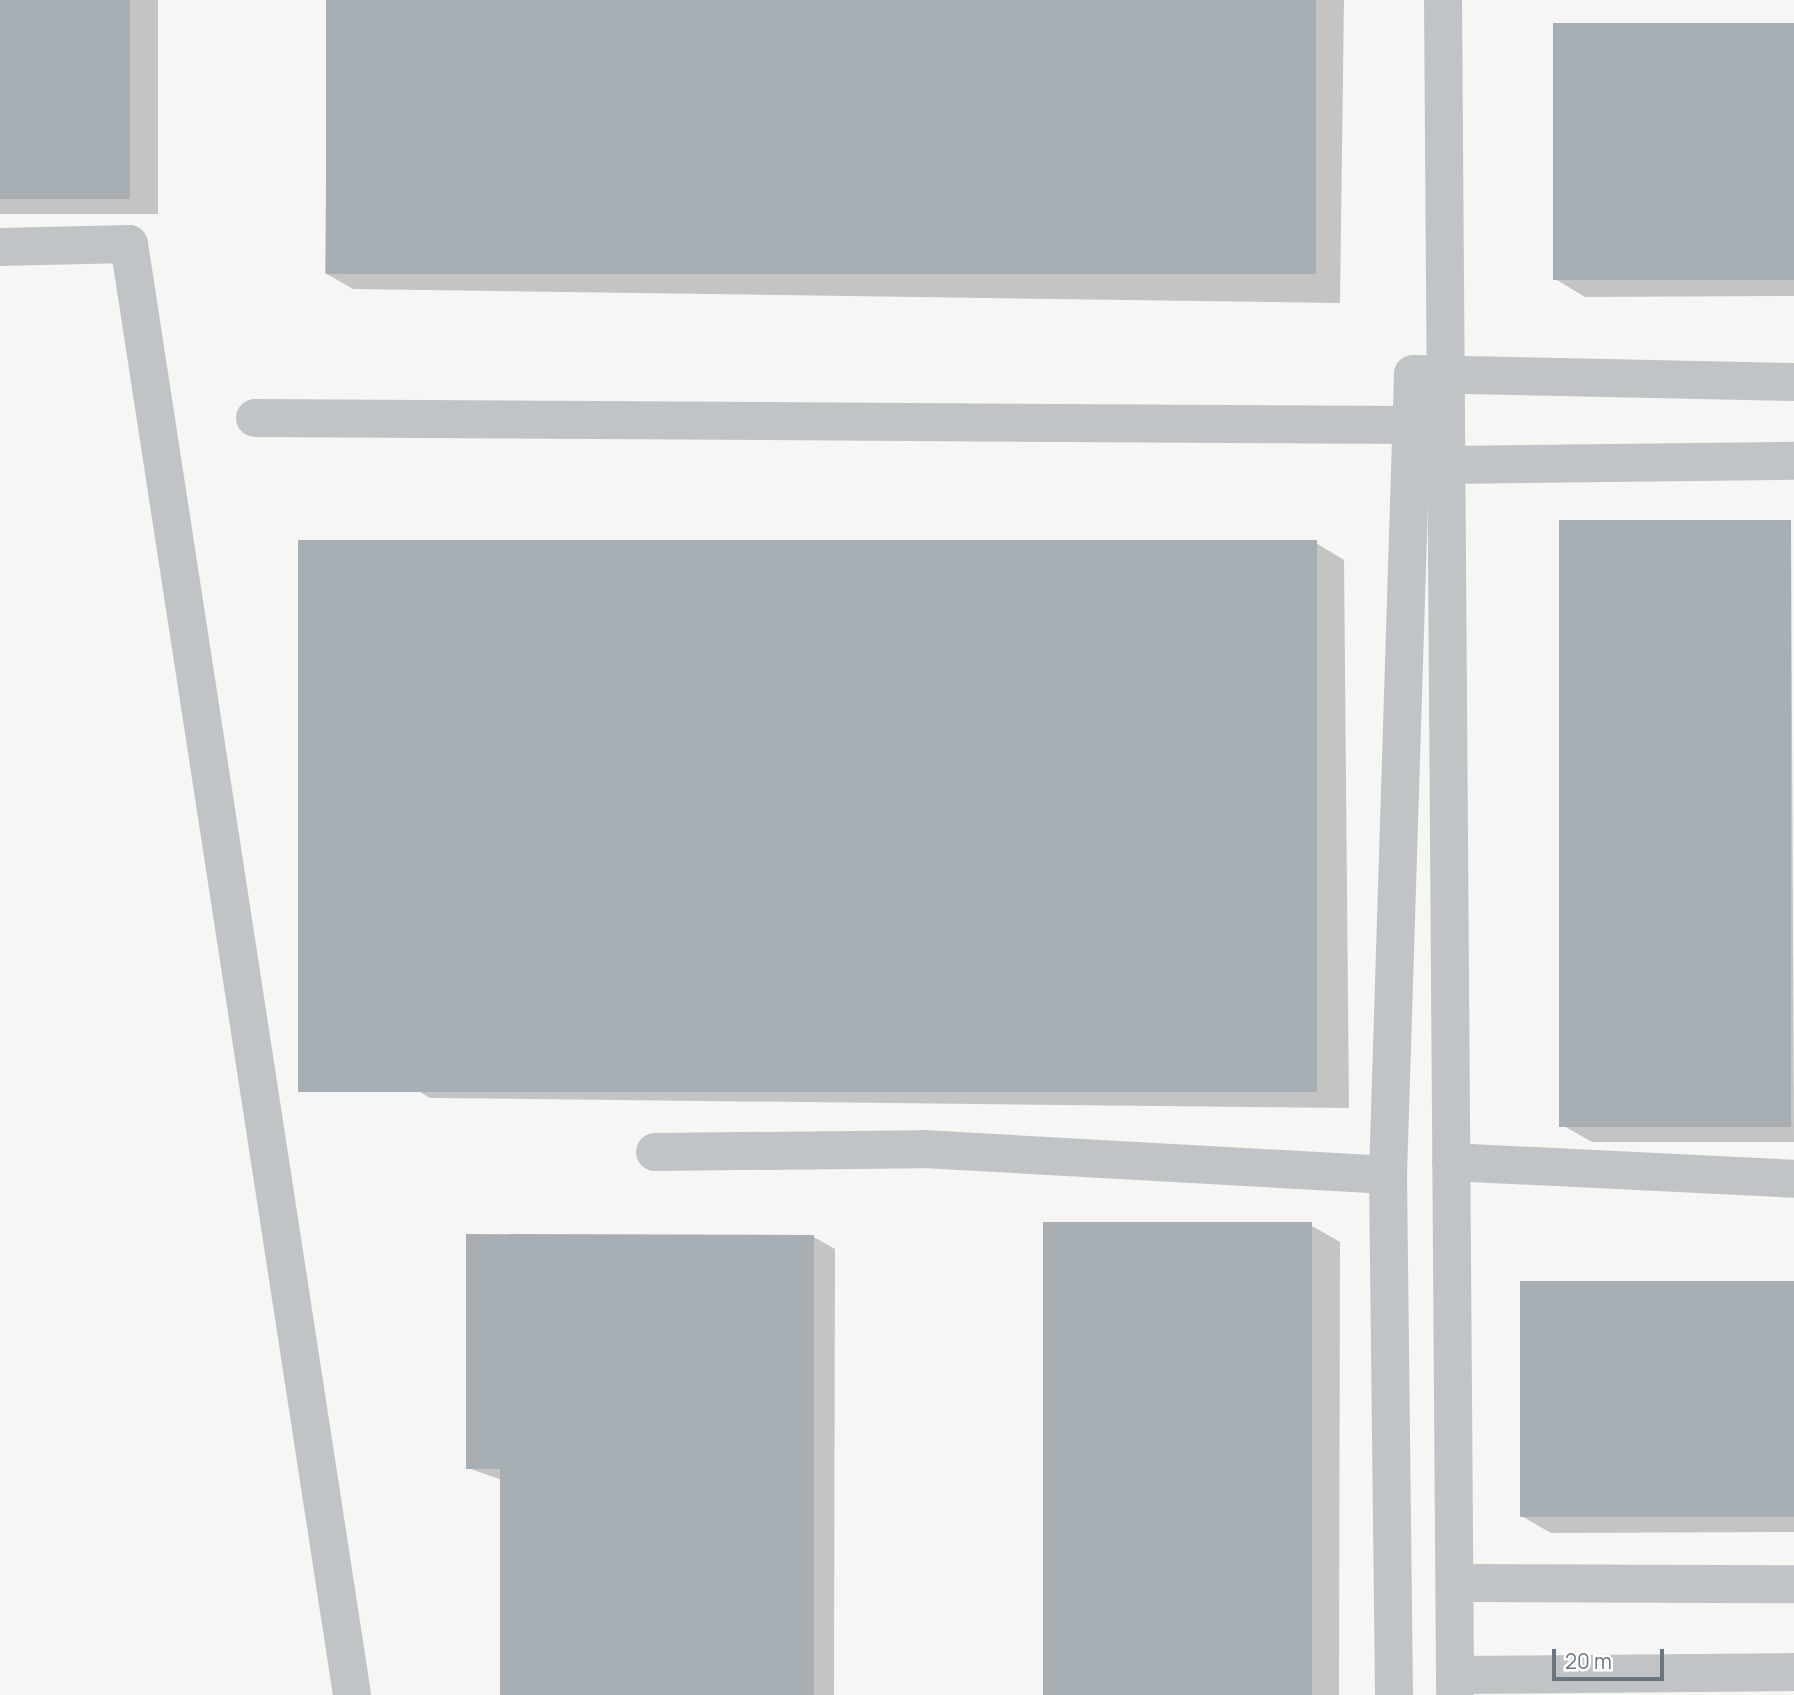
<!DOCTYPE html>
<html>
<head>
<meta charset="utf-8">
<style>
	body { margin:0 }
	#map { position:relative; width:1794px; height:1695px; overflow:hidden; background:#f6f7f4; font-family:Manrope,sans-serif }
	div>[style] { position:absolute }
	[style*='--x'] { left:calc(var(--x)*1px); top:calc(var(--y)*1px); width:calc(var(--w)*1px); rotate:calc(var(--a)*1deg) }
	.shadow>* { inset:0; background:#0003; transform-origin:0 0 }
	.building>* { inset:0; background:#a8afb4; transform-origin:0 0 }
	.minor>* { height:38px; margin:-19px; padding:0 19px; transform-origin:19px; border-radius:19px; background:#c0c4c7 }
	span { translate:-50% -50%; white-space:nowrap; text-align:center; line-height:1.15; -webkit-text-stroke:7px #fff; paint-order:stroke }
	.scale { position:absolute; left:1552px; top:1649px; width:112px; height:32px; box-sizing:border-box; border:4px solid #697682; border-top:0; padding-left:9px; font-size:21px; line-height:24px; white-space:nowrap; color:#697682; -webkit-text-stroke:5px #fff; paint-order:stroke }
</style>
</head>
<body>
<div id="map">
	<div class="shadow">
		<i style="left:0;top:0;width:158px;height:214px"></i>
		<i style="clip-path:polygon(328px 0,1344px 0,1340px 303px,353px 289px,325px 273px)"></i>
		<i style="clip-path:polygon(1794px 25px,1794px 296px,1585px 297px,1557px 280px)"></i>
		<i style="clip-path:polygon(1791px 522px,1794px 1142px,1592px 1142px,1564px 1126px)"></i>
		<i style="clip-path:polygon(1316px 543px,1344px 560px,1349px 1108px,430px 1098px,402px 1081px)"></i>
		<i style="clip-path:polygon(1312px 1226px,1340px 1242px,1339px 1695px,1044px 1695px)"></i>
		<i style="clip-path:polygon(468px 1236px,814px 1237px,835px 1249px,834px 1695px,502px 1695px,502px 1480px,468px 1468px)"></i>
		<i style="clip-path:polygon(1794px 1283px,1794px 1532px,1551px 1533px,1523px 1517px)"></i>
	</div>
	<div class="building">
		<i style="left:0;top:0;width:130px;height:199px"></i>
		<i style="left:326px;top:0;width:990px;height:274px"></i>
		<i style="left:1794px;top:23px;width:257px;height:241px;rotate:90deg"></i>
		<i style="left:1791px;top:520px;width:607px;height:232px;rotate:90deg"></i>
		<i style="left:298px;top:540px;width:1019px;height:552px"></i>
		<i style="left:1043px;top:1222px;width:269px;height:473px"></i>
		<i style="clip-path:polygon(466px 1234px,814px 1235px,814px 1695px,500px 1695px,500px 1469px,466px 1469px)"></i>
		<i style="left:1794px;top:1281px;width:236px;height:274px;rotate:90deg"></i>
	</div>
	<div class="minor">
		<i style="--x:1443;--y:0;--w:1695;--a:89.59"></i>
		<i style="--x:0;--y:247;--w:129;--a:-1.3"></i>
		<i style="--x:129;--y:244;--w:1468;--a:81.26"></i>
		<i style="--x:255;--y:418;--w:1158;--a:0.35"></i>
		<i style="--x:1447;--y:465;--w:347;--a:-0.7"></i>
		<i style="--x:655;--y:1152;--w:268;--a:-0.6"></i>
		<i style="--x:923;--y:1149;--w:466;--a:3.2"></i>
		<i style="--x:1451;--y:1162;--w:343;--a:2.8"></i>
		<i style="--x:1455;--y:1583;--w:339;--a:0.2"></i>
		<i style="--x:1455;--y:1675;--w:339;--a:-0.5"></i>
		<i style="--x:1394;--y:1695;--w:520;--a:-90.66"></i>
		<i style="--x:1388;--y:1175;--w:801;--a:-88.21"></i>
		<i style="--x:1413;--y:374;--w:381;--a:1.2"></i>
	</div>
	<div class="scale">20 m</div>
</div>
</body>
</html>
